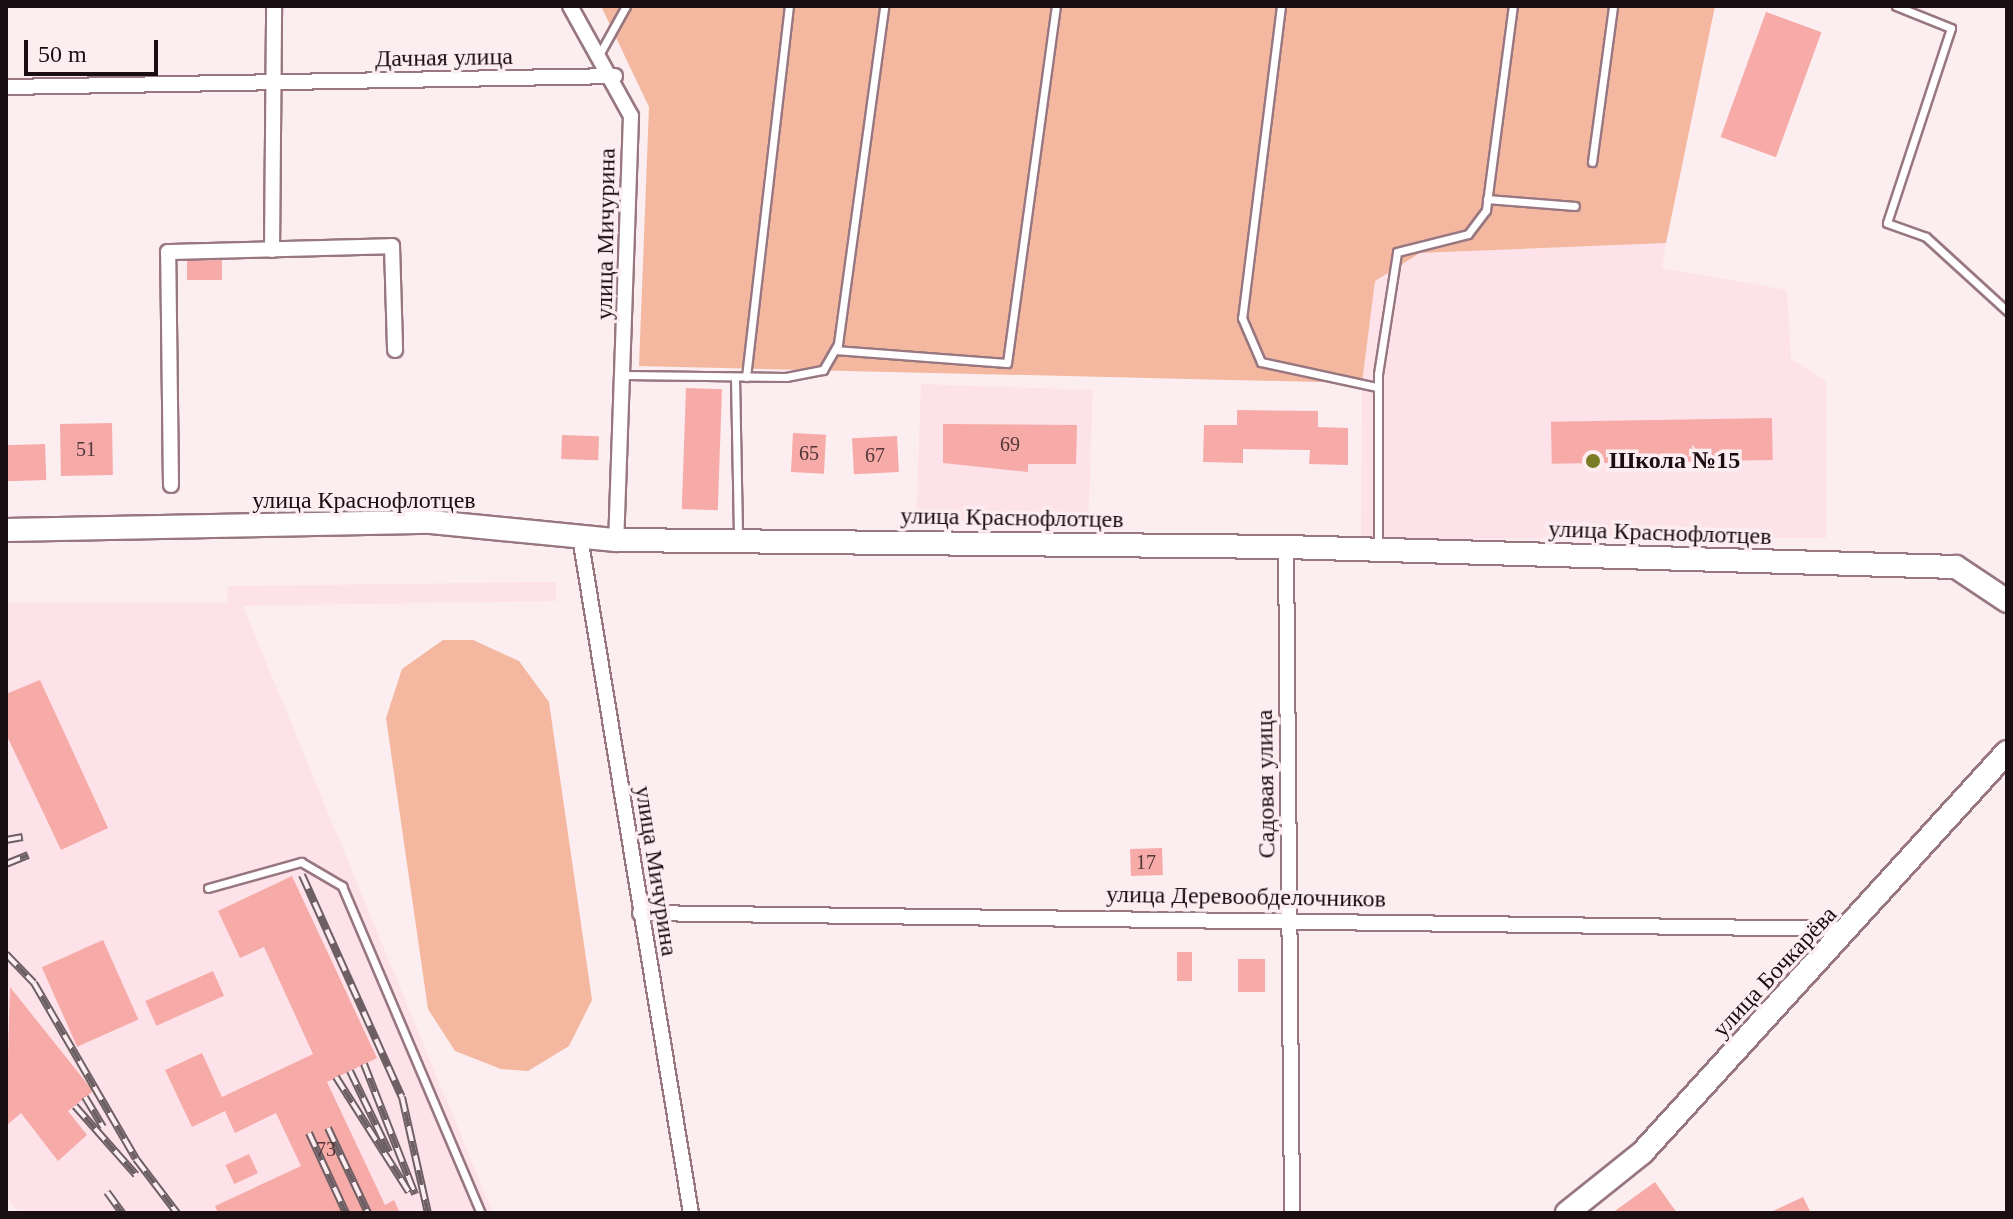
<!DOCTYPE html>
<html>
<head>
<meta charset="utf-8">
<style>
	body { margin:0 }
	#map { position:relative; width:2013px; height:1219px; overflow:hidden; background:#fcedf1; font-family:Georgia,serif }
	div>[style] { position:absolute }
	[style*='--x'] { left:calc(var(--x)*1px); top:calc(var(--y)*1px); width:calc(var(--w)*1px); rotate:calc(var(--a)*1deg) }
	.built>* { inset:0; background:#fee2e9; transform-origin:0 0 }
	.green>* { inset:0; background:#f3b89f }
	.building>* { inset:0; background:#f6aba8; transform-origin:0 0 }
	.roads { filter:drop-shadow(2px 0 #987780) drop-shadow(-2px 0 #987780) drop-shadow(0 2px #987780) drop-shadow(0 -2px #987780) }
	.lane>* { height:7px; margin:-3.5px; padding:0 3.5px; transform-origin:3.5px; border-radius:3.5px; background:#fff }
	.street>* { height:14px; margin:-7px; padding:0 7px; transform-origin:7px; border-radius:7px; background:#fff }
	.secondary>* { height:22px; margin:-11px; padding:0 11px; transform-origin:11px; border-radius:11px; background:#fff }
	.rail>* { height:8px; margin-top:-4px; transform-origin:0; background:repeating-linear-gradient(90deg,#fcedf1 0 15px,#6d6064 0 30px); box-sizing:border-box; border-block:2px solid #6d6064 }
	.dots>* { width:22px; height:22px; translate:-50% -50%; box-sizing:border-box; border:4px solid #fcedf1; border-radius:50% }
	span { translate:-50% -50%; white-space:nowrap; text-align:center; line-height:1.15; -webkit-text-stroke:7px #fcedf1; paint-order:stroke }
	.number-label { font-size:20px; color:#513538 }
	.number-label span { -webkit-text-stroke-width:0 }
	.street-label { font-size:24px; color:#1a0e12 }
	.poi-label { font-size:24px; color:#1a0e12; font-weight:700 }
	.left { translate:0 -50%; text-align:left }
	.frame { position:absolute; inset:0; border:8px solid #1a0e12; pointer-events:none }
	.scale { position:absolute; left:24px; top:40px; width:134px; height:36px; box-sizing:border-box; border:4px solid #1a0e12; border-top:0; padding-left:10px; font-size:24px; line-height:28px; white-space:nowrap; color:#1a0e12; -webkit-text-stroke:6px #fcedf1; paint-order:stroke }
</style>
</head>
<body>
<div id="map">
	<div class="built">
		<i style="clip-path:polygon(1666px 243px,1662px 268px,1787px 290px,1791px 359px,1826px 381px,1826px 538px,1361px 539px,1362px 383px,1375px 280px,1420px 253px)"></i>
		<i style="left:921px;top:384px;width:172px;height:136px;rotate:2deg"></i>
		<i style="clip-path:polygon(556px 582px,556px 601px,243px 606px,493px 1213px,20px 1213px,6px 1196px,6px 603px,227px 603px,228px 586px)"></i>
	</div>
	<div class="green">
		<i style="clip-path:polygon(601px 6px,1715px 6px,1666px 243px,1420px 253px,1375px 281px,1362px 383px,639px 366px,649px 107px)"></i>
		<i style="clip-path:polygon(443px 640px,473px 640px,519px 661px,549px 702px,592px 1000px,569px 1046px,528px 1071px,501px 1069px,455px 1051px,428px 1009px,386px 718px,402px 669px)"></i>
	</div>
	<div class="building">
		<i style="left:1766px;top:12px;width:59px;height:133px;rotate:20deg"></i>
		<i style="left:187px;top:254px;width:35px;height:26px"></i>
		<i style="left:686px;top:388px;width:36px;height:121px;rotate:2deg"></i>
		<i style="clip-path:polygon(1237px 410px,1318px 411px,1318px 427px,1348px 428px,1348px 465px,1309px 464px,1310px 450px,1243px 449px,1243px 463px,1203px 462px,1204px 425px,1237px 425px)"></i>
		<i style="left:1772px;top:418px;width:42px;height:221px;rotate:89deg"></i>
		<i style="left:112px;top:423px;width:52px;height:52px;rotate:89deg"></i>
		<i style="clip-path:polygon(943px 424px,1077px 425px,1076px 464px,1028px 464px,1028px 472px,943px 463px)"></i>
		<i style="left:793px;top:433px;width:33px;height:39px;rotate:3deg"></i>
		<i style="left:562px;top:435px;width:37px;height:24px;rotate:2deg"></i>
		<i style="left:897px;top:436px;width:36px;height:45px;rotate:87deg"></i>
		<i style="left:45px;top:444px;width:36px;height:39px;rotate:88deg"></i>
		<i style="clip-path:polygon(40px 680px,108px 828px,61px 850px,6px 734px,6px 694px)"></i>
		<i style="left:1162px;top:848px;width:27px;height:32px;rotate:88deg"></i>
		<i style="clip-path:polygon(292px 876px,377px 1058px,327px 1082px,385px 1205px,394px 1200px,400px 1213px,218px 1213px,215px 1206px,301px 1166px,276px 1113px,235px 1133px,225px 1111px,192px 1127px,165px 1070px,202px 1053px,222px 1097px,313px 1054px,264px 947px,240px 958px,218px 911px)"></i>
		<i style="left:103px;top:940px;width:87px;height:67px;rotate:66deg"></i>
		<i style="left:1177px;top:952px;width:15px;height:29px"></i>
		<i style="left:1265px;top:959px;width:33px;height:27px;rotate:90deg"></i>
		<i style="left:213px;top:971px;width:27px;height:74px;rotate:66deg"></i>
		<i style="clip-path:polygon(10px 987px,93px 1091px,68px 1111px,87px 1135px,58px 1161px,21px 1113px,6px 1126px)"></i>
		<i style="left:249px;top:1154px;width:21px;height:26px;rotate:65deg"></i>
		<i style="clip-path:polygon(1655px 1182px,1677px 1213px,1612px 1213px)"></i>
		<i style="clip-path:polygon(1803px 1197px,1811px 1213px,1823px 1213px,1769px 1213px)"></i>
	</div>
	<div class="roads">
		<div class="lane">
			<i style="--x:1281;--y:6;--w:314;--a:97.1"></i>
			<i style="--x:1242;--y:318;--w:48;--a:66.6"></i>
			<i style="--x:1261;--y:362;--w:119;--a:12.2"></i>
			<i style="--x:1896;--y:6;--w:59;--a:21.8"></i>
			<i style="--x:1951;--y:28;--w:205;--a:108.2"></i>
			<i style="--x:1887;--y:223;--w:41;--a:19.7"></i>
			<i style="--x:1926;--y:237;--w:110;--a:42.4"></i>
			<i style="--x:600;--y:53;--w:54;--a:-61"></i>
			<i style="--x:1592;--y:162;--w:157;--a:-82.3"></i>
			<i style="--x:1487;--y:199;--w:88;--a:4.5"></i>
			<i style="--x:835;--y:350;--w:172;--a:4.3"></i>
			<i style="--x:1007;--y:363;--w:360;--a:-82.2"></i>
			<i style="--x:624;--y:375;--w:162;--a:0.7"></i>
			<i style="--x:786;--y:377;--w:38;--a:-11"></i>
			<i style="--x:823;--y:370;--w:30;--a:-60"></i>
			<i style="--x:838;--y:344;--w:341;--a:-82.2"></i>
			<i style="--x:735;--y:377;--w:162;--a:88.9"></i>
			<i style="--x:746;--y:377;--w:373;--a:-83.4"></i>
			<i style="--x:1378;--y:546;--w:172;--a:-90"></i>
			<i style="--x:1378;--y:374;--w:123;--a:-81.1"></i>
			<i style="--x:1397;--y:252;--w:73;--a:-14.2"></i>
			<i style="--x:1468;--y:234;--w:30;--a:-53"></i>
			<i style="--x:1486;--y:210;--w:206;--a:-82.5"></i>
			<i style="--x:208;--y:888;--w:97;--a:-15.6"></i>
			<i style="--x:301;--y:862;--w:48;--a:30.3"></i>
			<i style="--x:342;--y:886;--w:355;--a:67"></i>
		</div>
		<div class="street">
			<i style="--x:570;--y:6;--w:126;--a:61"></i>
			<i style="--x:631;--y:116;--w:424;--a:92"></i>
			<i style="--x:6;--y:87;--w:609;--a:-1.03"></i>
			<i style="--x:272;--y:250;--w:244;--a:-89.5"></i>
			<i style="--x:171;--y:485;--w:233;--a:-90.7"></i>
			<i style="--x:168;--y:252;--w:224;--a:-1.5"></i>
			<i style="--x:392;--y:246;--w:104;--a:88.3"></i>
			<i style="--x:580;--y:537;--w:685;--a:80.68"></i>
			<i style="--x:1286;--y:547;--w:666;--a:89.48"></i>
			<i style="--x:640;--y:913;--w:1207;--a:0.76"></i>
		</div>
		<div class="secondary">
			<i style="--x:6;--y:530;--w:425;--a:-1.1"></i>
			<i style="--x:431;--y:522;--w:186;--a:5.6"></i>
			<i style="--x:616;--y:540;--w:670;--a:0.6"></i>
			<i style="--x:1286;--y:547;--w:670;--a:1.71"></i>
			<i style="--x:1956;--y:567;--w:61;--a:33.7"></i>
			<i style="--x:1567;--y:1213;--w:96;--a:-38.7"></i>
			<i style="--x:1642;--y:1153;--w:542;--a:-47.69"></i>
		</div>
	</div>
	<div class="rail">
		<i style="--x:6;--y:840;--w:17;--a:-10"></i>
		<i style="--x:6;--y:864;--w:24;--a:-22"></i>
		<i style="--x:302;--y:875;--w:243;--a:65.8"></i>
		<i style="--x:402;--y:1097;--w:119;--a:77.4"></i>
		<i style="--x:6;--y:954;--w:40;--a:46"></i>
		<i style="--x:34;--y:983;--w:203;--a:59.9"></i>
		<i style="--x:136;--y:1159;--w:68;--a:52.8"></i>
		<i style="--x:364;--y:1064;--w:140;--a:68.6"></i>
		<i style="--x:350;--y:1071;--w:90;--a:64.3"></i>
		<i style="--x:336;--y:1077;--w:136;--a:57.6"></i>
		<i style="--x:85;--y:1097;--w:35;--a:59"></i>
		<i style="--x:75;--y:1106;--w:92;--a:48.5"></i>
		<i style="--x:328;--y:1128;--w:94;--a:64.8"></i>
		<i style="--x:309;--y:1133;--w:88;--a:65.2"></i>
		<i style="--x:107;--y:1192;--w:26;--a:54"></i>
	</div>
	<div class="dots">
		<i style="left:1593px;top:461px;background:#797c25"></i>
	</div>
	<div class="number-label">
		<span style="left:1010px;top:444px">69</span>
		<span style="left:86px;top:449px">51</span>
		<span style="left:809px;top:453px">65</span>
		<span style="left:875px;top:455px">67</span>
		<span style="left:1146px;top:862px">17</span>
		<span style="left:326px;top:1149px">73</span>
	</div>
	<div class="street-label">
		<span style="left:444px;top:58px;rotate:-1deg">Дачная улица</span>
		<span style="left:606px;top:234px;rotate:-89deg">улица Мичурина</span>
		<span style="left:364px;top:501px">улица Краснофлотцев</span>
		<span style="left:1012px;top:518px;rotate:1deg">улица Краснофлотцев</span>
		<span style="left:1660px;top:533px;rotate:2deg">улица Краснофлотцев</span>
		<span style="left:1266px;top:784px;rotate:-91deg">Садовая улица</span>
		<span style="left:656px;top:871px;rotate:81deg">улица Мичурина</span>
		<span style="left:1246px;top:897px;rotate:1deg">улица Деревообделочников</span>
		<span style="left:1775px;top:972px;rotate:-47deg">улица Бочкарёва</span>
	</div>
	<div class="poi-label">
		<span class="left" style="left:1609px;top:461px">Школа №15</span>
	</div>
	<div class="frame"></div>
	<div class="scale">50 m</div>
</div>
</body>
</html>
